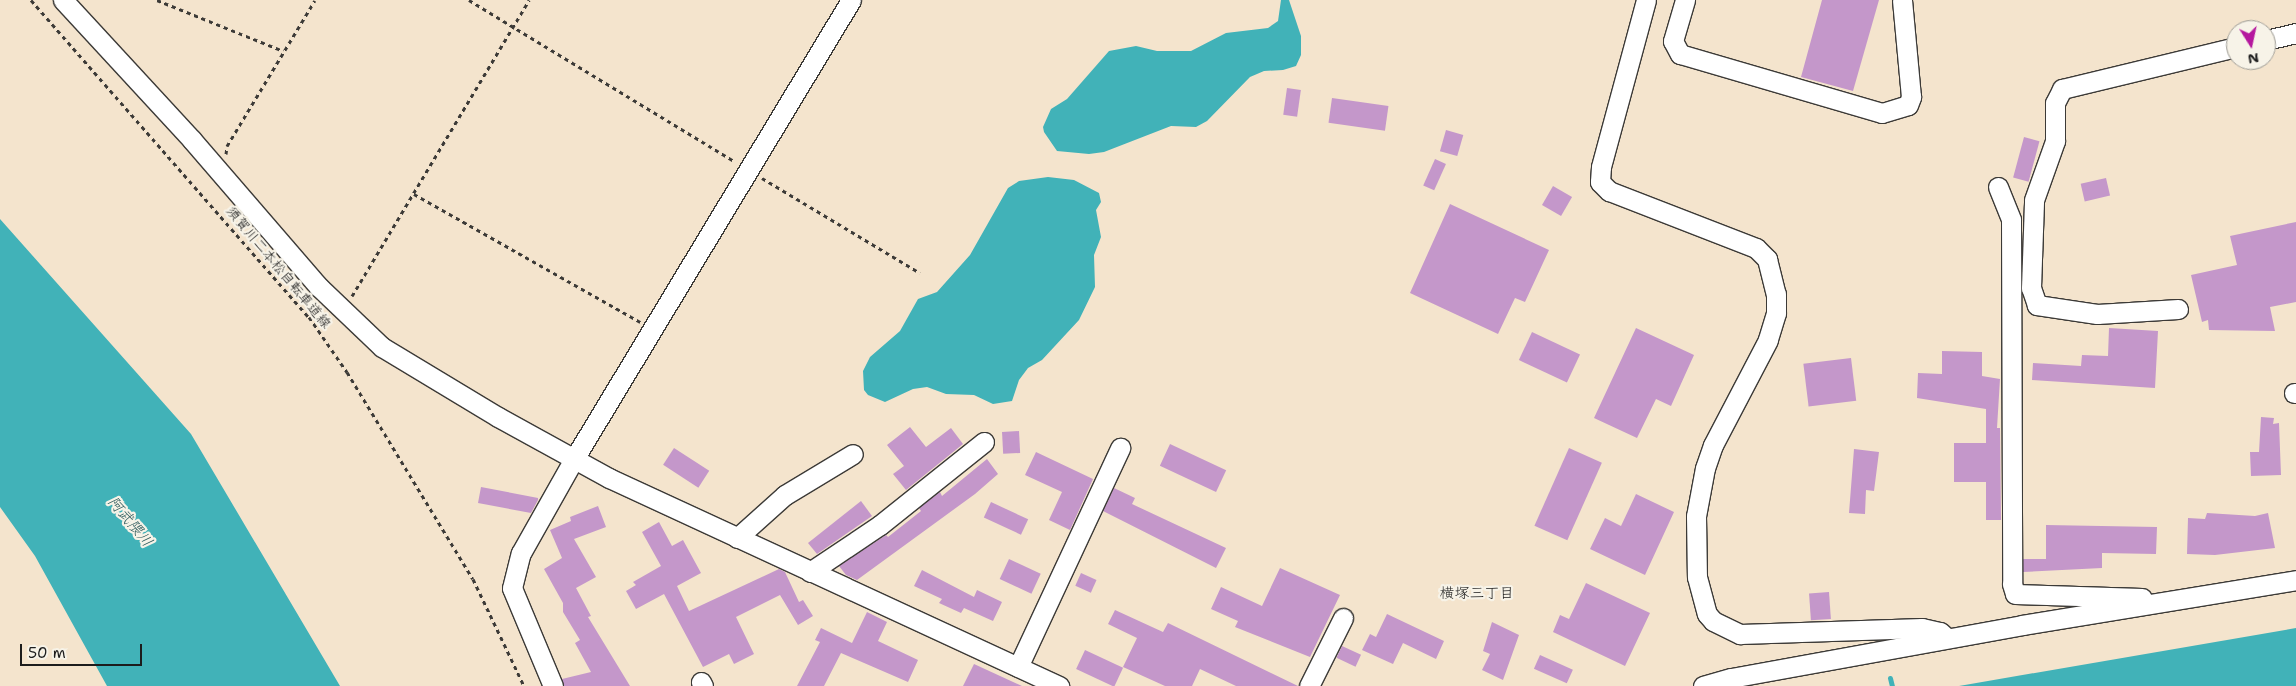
<!DOCTYPE html>
<html>
<head>
<meta charset="utf-8">
<style>
	body { margin:0 }
	#map { position:relative; width:2296px; height:686px; overflow:hidden; background:#f4e4cd; font-family:"Shantell Sans","Klee One",sans-serif }
	div>[style] { position:absolute }
	[style*='--x'] { left:calc(var(--x)*1px); top:calc(var(--y)*1px); width:calc(var(--w)*1px); rotate:calc(var(--a)*1deg) }
	.water>* { inset:0; background:#41b2b8 }
	.stream>* { height:5px; margin:-2.5px; padding:0 2.5px; transform-origin:2.5px; border-radius:2.5px; background:#41b2b8 }
	.building>* { inset:0; background:#c497ca; transform-origin:0 0 }
	.path>* { height:3px; margin-top:-1.5px; transform-origin:0; background:repeating-linear-gradient(90deg,#3c3a37 0 4px,transparent 0 8px) }
	.roads { filter:drop-shadow(1px 0 #3c3a37) drop-shadow(-1px 0 #3c3a37) drop-shadow(0 1px #3c3a37) drop-shadow(0 -1px #3c3a37) }
	.minor>* { height:19px; margin:-9.5px; padding:0 9.5px; transform-origin:9.5px; border-radius:9.5px; background:#fff }
	span { translate:-50% -50%; white-space:nowrap; text-align:center; line-height:1.15; -webkit-text-stroke:4.5px #f7f3e8; paint-order:stroke }
	.street-label { font-size:14px; color:#1c1c1c }
	.water-label { font-size:15px; color:#2b585a; font-style:italic }
	.neighbourhood-label { font-size:15px; color:#1c1c1c }
	.north { position:absolute; left:2226px; top:20px; width:50px; height:50px; box-sizing:border-box; background:#f7f3e8; border:1px solid #9f9d96; border-radius:50%; rotate:170deg; font-size:14px; font-weight:700; line-height:20px; text-align:center; color:#1c1c1c }
	.north::after { content:''; display:block; margin:auto; width:18px; height:22px; background:#b5179e; clip-path:polygon(50% 0,100% 100%,50% 72%,0 100%) }
	.scale { position:absolute; left:20px; top:644px; width:122px; height:22px; box-sizing:border-box; border:2px solid #1c1c1c; border-top:0; padding-left:6px; font-size:15px; line-height:18px; white-space:nowrap; color:#1c1c1c; -webkit-text-stroke:4px #f7f3e8; paint-order:stroke }
</style>
</head>
<body>
<div id="map">
	<div class="water">
		<i style="clip-path:polygon(1281px 0,1289px 0,1301px 36px,1301px 55px,1296px 66px,1283px 70px,1264px 71px,1250px 77px,1207px 121px,1196px 127px,1171px 126px,1104px 152px,1089px 154px,1057px 151px,1044px 132px,1043px 127px,1051px 109px,1067px 99px,1109px 51px,1136px 46px,1157px 51px,1191px 51px,1226px 33px,1268px 28px,1278px 21px)"></i>
		<i style="clip-path:polygon(1048px 177px,1074px 180px,1099px 193px,1101px 202px,1096px 210px,1101px 237px,1094px 255px,1095px 287px,1079px 320px,1042px 360px,1028px 368px,1019px 380px,1012px 401px,993px 404px,974px 395px,946px 394px,927px 387px,913px 389px,885px 402px,868px 395px,864px 390px,863px 371px,870px 357px,900px 331px,918px 299px,937px 292px,970px 255px,1008px 188px,1019px 181px)"></i>
		<i style="clip-path:polygon(0 219px,191px 434px,340px 686px,107px 686px,35px 556px,0 507px)"></i>
		<i style="clip-path:polygon(2296px 628px,2296px 686px,1959px 686px)"></i>
	</div>
	<div class="stream">
		<i style="--x:1890;--y:678;--w:8;--a:76"></i>
	</div>
	<div class="building">
		<i style="clip-path:polygon(1822px 0,1879px 0,1853px 91px,1801px 77px)"></i>
		<i style="left:1287px;top:88px;width:14px;height:27px;rotate:8deg"></i>
		<i style="left:1332px;top:98px;width:57px;height:25px;rotate:8deg"></i>
		<i style="left:1446px;top:130px;width:18px;height:22px;rotate:16deg"></i>
		<i style="left:2024px;top:137px;width:16px;height:42px;rotate:15deg"></i>
		<i style="left:1435px;top:159px;width:12px;height:29px;rotate:24deg"></i>
		<i style="left:2106px;top:178px;width:18px;height:26px;rotate:77deg"></i>
		<i style="left:1553px;top:186px;width:22px;height:22px;rotate:30deg"></i>
		<i style="clip-path:polygon(1450px 204px,1549px 250px,1525px 302px,1515px 298px,1498px 334px,1410px 293px)"></i>
		<i style="clip-path:polygon(2296px 222px,2296px 302px,2270px 307px,2275px 331px,2209px 330px,2208px 320px,2202px 322px,2191px 275px,2237px 265px,2230px 236px)"></i>
		<i style="clip-path:polygon(1636px 328px,1694px 355px,1671px 406px,1656px 399px,1637px 438px,1594px 418px)"></i>
		<i style="clip-path:polygon(2109px 328px,2158px 331px,2155px 388px,2032px 380px,2033px 363px,2081px 366px,2082px 355px,2108px 356px)"></i>
		<i style="left:1532px;top:332px;width:53px;height:31px;rotate:25deg"></i>
		<i style="clip-path:polygon(1942px 351px,1982px 352px,1982px 376px,2000px 379px,1997px 428px,2000px 428px,2001px 520px,1986px 520px,1986px 482px,1954px 482px,1954px 443px,1986px 443px,1986px 409px,1917px 398px,1918px 373px,1942px 374px)"></i>
		<i style="left:1851px;top:358px;width:43px;height:48px;rotate:83deg"></i>
		<i style="clip-path:polygon(2261px 417px,2274px 418px,2273px 424px,2279px 423px,2281px 475px,2251px 476px,2250px 452px,2259px 452px)"></i>
		<i style="clip-path:polygon(910px 427px,926px 447px,951px 428px,963px 444px,906px 490px,893px 474px,904px 466px,887px 445px)"></i>
		<i style="left:1019px;top:431px;width:22px;height:17px;rotate:87deg"></i>
		<i style="left:1170px;top:444px;width:62px;height:24px;rotate:25deg"></i>
		<i style="left:674px;top:448px;width:42px;height:20px;rotate:33deg"></i>
		<i style="left:1569px;top:448px;width:36px;height:85px;rotate:24deg"></i>
		<i style="clip-path:polygon(1854px 449px,1879px 452px,1874px 491px,1866px 490px,1865px 514px,1849px 513px)"></i>
		<i style="clip-path:polygon(1036px 452px,1093px 479px,1070px 530px,1049px 520px,1062px 492px,1025px 475px)"></i>
		<i style="clip-path:polygon(987px 459px,998px 474px,975px 494px,857px 580px,846px 575px,839px 566px,886px 535px,888px 537px,921px 511px,919px 508px,940px 492px,942px 496px)"></i>
		<i style="clip-path:polygon(481px 487px,538px 498px,538px 500px,531px 513px,478px 503px)"></i>
		<i style="clip-path:polygon(1114px 488px,1135px 498px,1132px 504px,1226px 548px,1216px 568px,1103px 511px)"></i>
		<i style="clip-path:polygon(1636px 494px,1674px 512px,1645px 575px,1590px 549px,1605px 518px,1621px 526px)"></i>
		<i style="clip-path:polygon(861px 501px,872px 516px,817px 554px,808px 543px)"></i>
		<i style="left:991px;top:502px;width:41px;height:17px;rotate:25deg"></i>
		<i style="clip-path:polygon(598px 506px,606px 527px,574px 539px,596px 577px,576px 588px,591px 616px,588px 617px,630px 686px,564px 686px,562px 679px,591px 672px,575px 643px,580px 640px,563px 612px,563px 603px,544px 569px,562px 558px,550px 530px,571px 521px,570px 517px)"></i>
		<i style="clip-path:polygon(2207px 513px,2255px 516px,2268px 513px,2275px 548px,2215px 555px,2187px 554px,2188px 518px,2205px 519px)"></i>
		<i style="clip-path:polygon(659px 522px,672px 546px,683px 540px,701px 573px,677px 586px,689px 611px,779px 569px,785px 572px,799px 602px,803px 600px,813px 616px,798px 625px,780px 595px,736px 617px,754px 654px,734px 664px,729px 654px,703px 667px,664px 594px,636px 609px,626px 591px,636px 585px,633px 582px,661px 566px,642px 532px)"></i>
		<i style="clip-path:polygon(2046px 525px,2157px 527px,2156px 554px,2102px 553px,2102px 568px,2023px 572px,2023px 559px,2046px 559px)"></i>
		<i style="left:1009px;top:559px;width:35px;height:22px;rotate:25deg"></i>
		<i style="clip-path:polygon(1280px 568px,1340px 595px,1310px 657px,1235px 627px,1238px 621px,1211px 609px,1221px 587px,1262px 606px)"></i>
		<i style="clip-path:polygon(922px 570px,974px 597px,977px 590px,1002px 602px,993px 621px,964px 608px,961px 613px,939px 603px,942px 599px,914px 586px)"></i>
		<i style="left:1081px;top:573px;width:17px;height:14px;rotate:24deg"></i>
		<i style="clip-path:polygon(1586px 583px,1650px 613px,1625px 666px,1553px 632px,1560px 615px,1569px 619px)"></i>
		<i style="left:1829px;top:592px;width:27px;height:20px;rotate:86deg"></i>
		<i style="clip-path:polygon(1115px 610px,1163px 632px,1168px 623px,1298px 686px,1236px 686px,1200px 669px,1192px 686px,1165px 686px,1123px 667px,1137px 638px,1108px 624px)"></i>
		<i style="clip-path:polygon(867px 612px,887px 622px,878px 641px,918px 660px,908px 682px,841px 653px,824px 686px,797px 686px,820px 642px,815px 640px,821px 628px,852px 643px)"></i>
		<i style="clip-path:polygon(1387px 614px,1444px 641px,1436px 659px,1403px 643px,1393px 664px,1362px 650px,1370px 634px,1376px 637px)"></i>
		<i style="clip-path:polygon(1492px 622px,1519px 635px,1503px 680px,1482px 670px,1490px 654px,1483px 651px)"></i>
		<i style="left:1342px;top:646px;width:21px;height:13px;rotate:25deg"></i>
		<i style="left:1085px;top:650px;width:42px;height:21px;rotate:25deg"></i>
		<i style="left:1540px;top:655px;width:36px;height:15px;rotate:24deg"></i>
		<i style="clip-path:polygon(974px 664px,1022px 686px,963px 686px)"></i>
	</div>
	<div class="path">
		<i style="--x:31;--y:0;--w:422;--a:48.8"></i>
		<i style="--x:309;--y:317;--w:67;--a:55.4"></i>
		<i style="--x:347;--y:372;--w:242;--a:58.7"></i>
		<i style="--x:473;--y:579;--w:119;--a:64.5"></i>
		<i style="--x:157;--y:0;--w:136;--a:22"></i>
		<i style="--x:469;--y:0;--w:311;--a:31.3"></i>
		<i style="--x:226;--y:154;--w:8;--a:-83"></i>
		<i style="--x:227;--y:146;--w:170;--a:-58.9"></i>
		<i style="--x:762;--y:178;--w:184;--a:31"></i>
		<i style="--x:414;--y:194;--w:260;--a:29.5"></i>
		<i style="--x:352;--y:296;--w:345;--a:-59.1"></i>
	</div>
	<div class="roads">
		<div class="minor">
			<i style="--x:63;--y:0;--w:190;--a:47.3"></i>
			<i style="--x:192;--y:140;--w:194;--a:49.2"></i>
			<i style="--x:319;--y:287;--w:87;--a:43.6"></i>
			<i style="--x:382;--y:347;--w:135;--a:31.1"></i>
			<i style="--x:498;--y:417;--w:127;--a:28.8"></i>
			<i style="--x:609;--y:478;--w:496;--a:24.8"></i>
			<i style="--x:1646;--y:0;--w:173;--a:105.1"></i>
			<i style="--x:1601;--y:167;--w:15;--a:94"></i>
			<i style="--x:1600;--y:182;--w:13;--a:45"></i>
			<i style="--x:1609;--y:191;--w:158;--a:21.2"></i>
			<i style="--x:1756;--y:248;--w:16;--a:45"></i>
			<i style="--x:1767;--y:259;--w:36;--a:76"></i>
			<i style="--x:1776;--y:294;--w:19;--a:90"></i>
			<i style="--x:1776;--y:313;--w:28;--a:107"></i>
			<i style="--x:1768;--y:340;--w:119;--a:117.6"></i>
			<i style="--x:1713;--y:445;--w:24;--a:109"></i>
			<i style="--x:1705;--y:468;--w:49;--a:100.6"></i>
			<i style="--x:1696;--y:516;--w:61;--a:89.1"></i>
			<i style="--x:1697;--y:577;--w:38;--a:75"></i>
			<i style="--x:1707;--y:614;--w:9;--a:49"></i>
			<i style="--x:1713;--y:621;--w:30;--a:26"></i>
			<i style="--x:1740;--y:634;--w:182;--a:-1.9"></i>
			<i style="--x:1922;--y:628;--w:18;--a:13"></i>
			<i style="--x:1940;--y:632;--w:9;--a:41"></i>
			<i style="--x:1685;--y:0;--w:43;--a:106.3"></i>
			<i style="--x:1673;--y:41;--w:15;--a:62"></i>
			<i style="--x:1680;--y:54;--w:210;--a:16.3"></i>
			<i style="--x:1882;--y:113;--w:27;--a:-17"></i>
			<i style="--x:1908;--y:105;--w:9;--a:-69"></i>
			<i style="--x:1911;--y:97;--w:97;--a:-95.3"></i>
			<i style="--x:2266;--y:40;--w:31;--a:-13"></i>
			<i style="--x:1998;--y:187;--w:35;--a:68"></i>
			<i style="--x:2011;--y:220;--w:364;--a:89.8"></i>
			<i style="--x:2012;--y:584;--w:10;--a:73"></i>
			<i style="--x:2015;--y:594;--w:127;--a:1.8"></i>
			<i style="--x:2178;--y:309;--w:81;--a:176.5"></i>
			<i style="--x:2097;--y:314;--w:61;--a:-171.5"></i>
			<i style="--x:2037;--y:305;--w:18;--a:-109"></i>
			<i style="--x:2031;--y:288;--w:88;--a:-88"></i>
			<i style="--x:2034;--y:200;--w:63;--a:-70.4"></i>
			<i style="--x:2055;--y:141;--w:38;--a:-90"></i>
			<i style="--x:2055;--y:103;--w:16;--a:-63"></i>
			<i style="--x:2062;--y:89;--w:179;--a:-13.6"></i>
			<i style="--x:2294;--y:393;--w:2;--a:0"></i>
			<i style="--x:737;--y:538;--w:64;--a:-41.9"></i>
			<i style="--x:785;--y:495;--w:79;--a:-31.1"></i>
			<i style="--x:810;--y:572;--w:84;--a:-33.9"></i>
			<i style="--x:880;--y:525;--w:133;--a:-38.6"></i>
			<i style="--x:1018;--y:667;--w:242;--a:-65"></i>
			<i style="--x:701;--y:682;--w:4;--a:63"></i>
			<i style="--x:553;--y:686;--w:106;--a:-112.7"></i>
			<i style="--x:512;--y:588;--w:36;--a:-76"></i>
			<i style="--x:521;--y:553;--w:108;--a:-60.6"></i>
			<i style="--x:574;--y:459;--w:536;--a:-58.89"></i>
			<i style="--x:1309;--y:686;--w:76;--a:-63.4"></i>
			<i style="--x:1703;--y:686;--w:29;--a:-16"></i>
			<i style="--x:1731;--y:678;--w:296;--a:-10.3"></i>
			<i style="--x:2022;--y:625;--w:278;--a:-9.3"></i>
		</div>
	</div>
	<div class="street-label">
		<span style="left:279px;top:267px;rotate:50deg">須賀川二本松自転車道線</span>
	</div>
	<div class="water-label">
		<span style="left:130px;top:522px;rotate:50deg">阿武隈川</span>
	</div>
	<div class="neighbourhood-label">
		<span style="left:1477px;top:594px">横塚三丁目</span>
	</div>
	<div class="north">N</div>
	<div class="scale">50 m</div>
</div>
</body>
</html>
